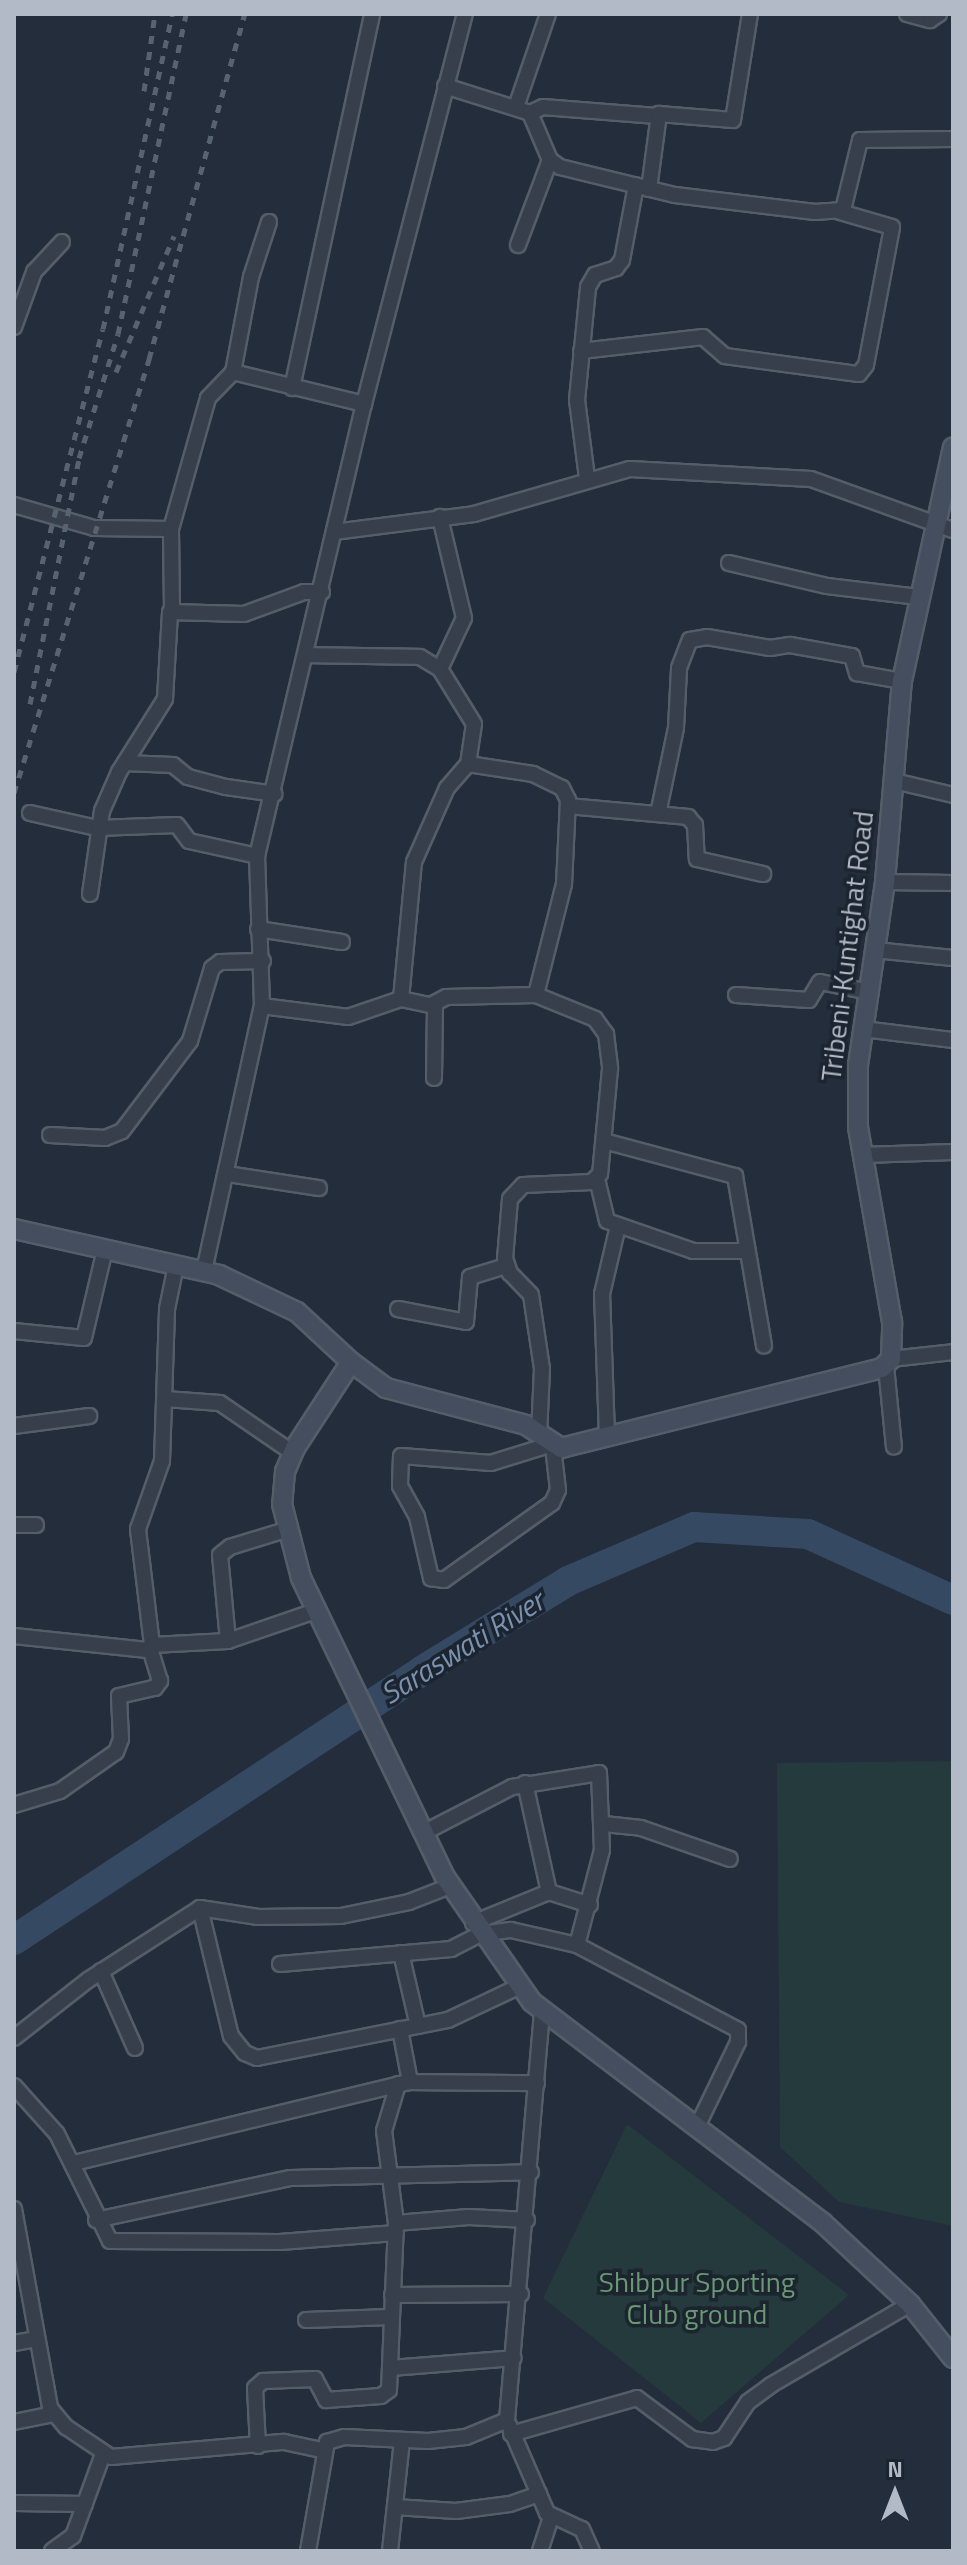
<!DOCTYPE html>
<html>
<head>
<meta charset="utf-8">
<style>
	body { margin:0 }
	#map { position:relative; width:967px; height:2565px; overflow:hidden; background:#232d3b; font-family:"Titillium Web",sans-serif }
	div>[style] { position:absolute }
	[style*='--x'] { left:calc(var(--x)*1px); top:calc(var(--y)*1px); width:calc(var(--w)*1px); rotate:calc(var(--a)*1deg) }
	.green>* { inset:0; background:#253a3c }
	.river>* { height:30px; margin:-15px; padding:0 15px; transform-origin:15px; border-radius:15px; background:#364962 }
	.roads { filter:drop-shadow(2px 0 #555d69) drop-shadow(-2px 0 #555d69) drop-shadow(0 2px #555d69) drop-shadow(0 -2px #555d69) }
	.minor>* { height:14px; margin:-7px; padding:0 7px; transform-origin:7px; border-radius:7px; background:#363f4b }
	.secondary>* { height:18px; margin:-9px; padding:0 9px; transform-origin:9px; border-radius:9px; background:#454e5e }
	.rail>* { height:5px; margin-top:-2.5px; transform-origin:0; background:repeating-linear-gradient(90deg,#586372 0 8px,transparent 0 16px) }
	span { translate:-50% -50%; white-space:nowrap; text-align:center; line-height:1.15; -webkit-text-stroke:7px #1c2430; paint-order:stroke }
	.street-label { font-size:28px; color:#b2bac7 }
	.park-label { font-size:28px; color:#699873 }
	.water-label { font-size:30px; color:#7a91af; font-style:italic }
	.frame { position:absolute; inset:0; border:16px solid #b2bac7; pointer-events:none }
	.north { position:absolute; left:855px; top:2453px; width:80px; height:80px; -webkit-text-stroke:6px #1c2430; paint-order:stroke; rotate:0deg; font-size:22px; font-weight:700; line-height:32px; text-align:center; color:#b2bac7 }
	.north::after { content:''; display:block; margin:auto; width:28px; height:36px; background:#b2bac7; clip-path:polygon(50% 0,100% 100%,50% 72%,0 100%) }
</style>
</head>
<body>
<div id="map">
	<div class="green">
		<i style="clip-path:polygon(953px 1761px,953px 2226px,839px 2202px,780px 2147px,777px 1763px)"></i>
		<i style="clip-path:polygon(627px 2124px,849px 2295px,701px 2423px,543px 2298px)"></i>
	</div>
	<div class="river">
		<i style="--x:14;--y:1940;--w:490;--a:-33.4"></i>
		<i style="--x:423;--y:1670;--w:170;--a:-31.5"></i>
		<i style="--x:568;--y:1581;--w:137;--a:-23.2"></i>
		<i style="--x:694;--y:1527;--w:114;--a:3.5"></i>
		<i style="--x:808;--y:1534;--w:159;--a:24.5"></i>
	</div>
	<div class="roads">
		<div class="minor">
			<i style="--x:907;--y:14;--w:24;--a:15"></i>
			<i style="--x:930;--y:20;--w:11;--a:-34"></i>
			<i style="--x:445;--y:86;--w:89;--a:17.6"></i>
			<i style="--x:530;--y:113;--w:51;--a:66.9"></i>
			<i style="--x:550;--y:160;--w:12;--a:35"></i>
			<i style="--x:560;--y:167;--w:118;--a:13.7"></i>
			<i style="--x:675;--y:195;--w:141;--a:6.9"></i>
			<i style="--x:815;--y:212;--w:28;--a:-4"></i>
			<i style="--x:843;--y:210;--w:72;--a:-76.3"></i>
			<i style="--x:860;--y:140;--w:93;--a:-0.6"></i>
			<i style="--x:516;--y:107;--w:98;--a:-71"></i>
			<i style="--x:530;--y:113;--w:14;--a:-25"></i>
			<i style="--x:543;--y:107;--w:114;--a:4.5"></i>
			<i style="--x:649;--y:189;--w:76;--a:-82.4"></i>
			<i style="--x:659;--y:114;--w:74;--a:4.6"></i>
			<i style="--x:733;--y:120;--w:107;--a:-80.9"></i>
			<i style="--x:269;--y:222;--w:58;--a:108.1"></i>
			<i style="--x:251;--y:277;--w:97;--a:100.7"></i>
			<i style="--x:233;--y:372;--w:135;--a:13.7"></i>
			<i style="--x:518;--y:245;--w:91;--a:-69.4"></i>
			<i style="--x:14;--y:327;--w:59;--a:-70"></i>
			<i style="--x:34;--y:272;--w:41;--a:-47"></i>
			<i style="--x:581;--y:351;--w:123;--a:-6.5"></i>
			<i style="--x:703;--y:337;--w:29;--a:41"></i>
			<i style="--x:725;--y:356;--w:135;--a:7.7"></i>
			<i style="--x:859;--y:374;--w:11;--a:-52"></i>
			<i style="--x:866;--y:365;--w:140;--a:-79.3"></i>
			<i style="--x:892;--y:227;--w:54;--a:-163.9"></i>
			<i style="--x:292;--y:388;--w:382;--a:-77.9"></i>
			<i style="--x:587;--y:478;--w:79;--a:-97.3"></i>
			<i style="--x:577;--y:400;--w:114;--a:-84.4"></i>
			<i style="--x:588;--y:287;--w:14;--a:-60"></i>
			<i style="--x:595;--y:275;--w:22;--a:-18"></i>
			<i style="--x:616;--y:268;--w:10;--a:-53"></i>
			<i style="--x:622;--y:260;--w:76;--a:-79.4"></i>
			<i style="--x:14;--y:505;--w:83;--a:16"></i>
			<i style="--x:94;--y:528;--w:77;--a:0.7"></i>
			<i style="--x:334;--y:532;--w:141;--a:-7.3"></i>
			<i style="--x:474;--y:514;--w:162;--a:-16.1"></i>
			<i style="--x:630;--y:469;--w:181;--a:3.2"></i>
			<i style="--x:811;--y:479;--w:151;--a:19.8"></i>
			<i style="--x:729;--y:563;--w:101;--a:13.2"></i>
			<i style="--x:827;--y:586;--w:92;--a:6.9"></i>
			<i style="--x:172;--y:611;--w:82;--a:-90.7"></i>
			<i style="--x:171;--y:529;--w:136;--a:-74.2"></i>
			<i style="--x:208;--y:398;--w:36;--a:-46"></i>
			<i style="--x:440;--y:669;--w:56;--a:-64.8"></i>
			<i style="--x:464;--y:618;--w:104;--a:-103.4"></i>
			<i style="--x:125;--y:763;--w:48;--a:2.4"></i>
			<i style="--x:173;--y:765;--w:19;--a:39"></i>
			<i style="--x:188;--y:777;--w:39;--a:15"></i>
			<i style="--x:226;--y:787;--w:49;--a:8.1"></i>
			<i style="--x:468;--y:764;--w:66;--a:8.7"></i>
			<i style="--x:533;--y:774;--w:32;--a:26"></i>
			<i style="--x:562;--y:788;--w:13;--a:63"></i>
			<i style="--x:568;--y:800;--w:84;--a:92.7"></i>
			<i style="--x:564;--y:884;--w:114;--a:104.2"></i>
			<i style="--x:894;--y:781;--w:61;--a:13.3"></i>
			<i style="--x:568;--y:806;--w:121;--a:5.2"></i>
			<i style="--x:688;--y:817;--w:11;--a:49"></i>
			<i style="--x:695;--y:825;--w:34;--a:87"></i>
			<i style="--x:697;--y:859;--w:68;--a:12.8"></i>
			<i style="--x:30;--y:813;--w:69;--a:12.6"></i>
			<i style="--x:97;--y:828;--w:80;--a:-2.1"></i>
			<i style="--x:177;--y:825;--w:20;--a:53"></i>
			<i style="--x:189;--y:841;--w:70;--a:12.4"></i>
			<i style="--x:658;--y:814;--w:88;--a:-78.2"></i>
			<i style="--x:676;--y:728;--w:60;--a:-87.1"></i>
			<i style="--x:679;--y:668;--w:30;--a:-69"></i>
			<i style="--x:690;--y:640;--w:17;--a:-10"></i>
			<i style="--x:707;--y:637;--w:64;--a:9.9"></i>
			<i style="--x:770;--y:648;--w:20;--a:-9"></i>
			<i style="--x:790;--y:645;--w:63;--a:10.1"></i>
			<i style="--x:852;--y:656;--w:18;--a:74"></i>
			<i style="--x:857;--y:673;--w:46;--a:10.1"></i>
			<i style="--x:885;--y:882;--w:68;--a:0.8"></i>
			<i style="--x:90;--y:894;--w:84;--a:-81.8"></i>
			<i style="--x:102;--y:811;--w:43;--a:-66.4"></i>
			<i style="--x:119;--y:772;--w:86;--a:-57.8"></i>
			<i style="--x:165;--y:699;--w:87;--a:-86.7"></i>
			<i style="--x:170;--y:612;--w:74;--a:1.5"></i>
			<i style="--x:244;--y:614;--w:64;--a:-20.1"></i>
			<i style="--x:304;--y:592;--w:18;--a:0"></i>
			<i style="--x:258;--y:929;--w:85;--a:8.8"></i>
			<i style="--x:875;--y:950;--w:78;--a:5.9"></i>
			<i style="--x:736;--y:995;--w:73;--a:3.9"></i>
			<i style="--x:809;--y:1000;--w:21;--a:-59"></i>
			<i style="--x:820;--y:982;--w:50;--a:11.5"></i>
			<i style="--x:401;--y:999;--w:35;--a:12"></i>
			<i style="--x:435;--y:1006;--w:72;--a:90.8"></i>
			<i style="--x:433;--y:1004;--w:15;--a:-28"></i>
			<i style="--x:446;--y:997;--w:90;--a:-1.3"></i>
			<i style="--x:536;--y:995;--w:64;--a:22.1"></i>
			<i style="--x:595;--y:1019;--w:19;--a:54"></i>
			<i style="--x:606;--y:1034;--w:35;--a:83"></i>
			<i style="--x:610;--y:1069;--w:105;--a:95.4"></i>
			<i style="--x:600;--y:1174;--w:11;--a:135"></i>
			<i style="--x:592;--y:1182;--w:69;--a:177.5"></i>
			<i style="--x:523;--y:1185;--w:19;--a:133"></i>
			<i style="--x:510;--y:1199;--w:59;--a:94.8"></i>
			<i style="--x:505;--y:1258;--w:16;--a:72"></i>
			<i style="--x:510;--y:1273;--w:30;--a:46"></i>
			<i style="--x:531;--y:1295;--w:75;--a:81.5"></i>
			<i style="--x:542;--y:1369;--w:66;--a:92.6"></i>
			<i style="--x:262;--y:1006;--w:87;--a:7.3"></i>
			<i style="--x:348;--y:1017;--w:56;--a:-18.8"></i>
			<i style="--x:401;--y:999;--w:138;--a:-84.6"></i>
			<i style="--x:414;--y:862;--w:81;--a:-66"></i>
			<i style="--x:447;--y:788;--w:32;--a:-49"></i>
			<i style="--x:468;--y:764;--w:40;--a:-81.5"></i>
			<i style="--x:474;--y:724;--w:65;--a:-121.7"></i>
			<i style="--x:440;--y:669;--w:23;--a:-149"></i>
			<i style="--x:420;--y:657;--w:112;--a:-179"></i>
			<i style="--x:863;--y:1029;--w:91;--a:7"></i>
			<i style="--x:50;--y:1135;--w:55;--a:3.1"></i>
			<i style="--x:105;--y:1138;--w:18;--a:-22"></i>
			<i style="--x:122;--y:1131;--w:113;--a:-52.9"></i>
			<i style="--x:190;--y:1041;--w:76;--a:-73.2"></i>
			<i style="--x:212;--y:968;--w:10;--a:-37"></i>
			<i style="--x:220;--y:962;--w:43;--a:-1.3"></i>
			<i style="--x:604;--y:1141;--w:136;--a:15"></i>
			<i style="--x:735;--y:1176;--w:172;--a:80.3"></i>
			<i style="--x:863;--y:1155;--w:90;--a:-1.9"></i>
			<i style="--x:227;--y:1174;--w:93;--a:8.7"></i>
			<i style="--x:597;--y:1179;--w:43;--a:76.6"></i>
			<i style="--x:607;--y:1221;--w:91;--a:19.2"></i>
			<i style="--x:693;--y:1251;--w:52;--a:0"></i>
			<i style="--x:204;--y:1271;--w:271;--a:-77.7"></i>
			<i style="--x:262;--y:1006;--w:150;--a:-91.9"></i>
			<i style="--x:257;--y:856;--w:464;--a:-76.7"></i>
			<i style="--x:364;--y:404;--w:403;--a:-75.5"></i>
			<i style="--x:398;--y:1309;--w:69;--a:10.8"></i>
			<i style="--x:466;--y:1322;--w:45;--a:-84.9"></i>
			<i style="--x:470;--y:1277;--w:38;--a:-17"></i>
			<i style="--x:14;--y:1331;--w:70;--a:5.7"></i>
			<i style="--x:84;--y:1338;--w:91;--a:-76.7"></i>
			<i style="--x:891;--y:1359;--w:62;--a:-6.4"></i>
			<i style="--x:886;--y:1366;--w:81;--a:84.4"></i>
			<i style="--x:165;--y:1399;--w:55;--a:4.2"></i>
			<i style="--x:220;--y:1403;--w:88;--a:34.4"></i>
			<i style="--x:14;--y:1426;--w:76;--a:-7.6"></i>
			<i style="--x:607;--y:1436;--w:142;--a:-92"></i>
			<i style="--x:602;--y:1294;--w:70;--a:-76.8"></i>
			<i style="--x:549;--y:1445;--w:61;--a:162.8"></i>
			<i style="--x:491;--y:1463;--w:90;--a:-175.6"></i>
			<i style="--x:401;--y:1456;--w:30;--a:92"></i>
			<i style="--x:400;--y:1486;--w:35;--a:61"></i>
			<i style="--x:417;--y:1517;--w:63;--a:77.1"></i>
			<i style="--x:431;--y:1578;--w:13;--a:9"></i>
			<i style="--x:444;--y:1580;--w:133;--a:-35.5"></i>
			<i style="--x:552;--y:1503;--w:14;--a:-65"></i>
			<i style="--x:558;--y:1490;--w:43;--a:-96.6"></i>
			<i style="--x:14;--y:1525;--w:22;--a:0"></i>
			<i style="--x:14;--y:1636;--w:134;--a:6"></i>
			<i style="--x:147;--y:1650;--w:7;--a:-45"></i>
			<i style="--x:152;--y:1645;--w:117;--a:-96.9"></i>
			<i style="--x:138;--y:1529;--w:72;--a:-70.6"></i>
			<i style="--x:162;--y:1461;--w:152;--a:-88.1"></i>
			<i style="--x:167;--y:1309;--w:45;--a:-78.4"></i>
			<i style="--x:228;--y:1641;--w:86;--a:-95.3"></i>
			<i style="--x:220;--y:1555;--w:13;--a:-39"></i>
			<i style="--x:230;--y:1547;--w:62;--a:-17"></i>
			<i style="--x:152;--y:1645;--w:76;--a:-3"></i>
			<i style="--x:228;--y:1641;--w:92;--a:-19"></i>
			<i style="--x:525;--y:1783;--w:112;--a:77.6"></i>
			<i style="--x:14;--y:1805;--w:48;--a:-16.9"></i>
			<i style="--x:60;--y:1791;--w:68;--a:-34.9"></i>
			<i style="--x:116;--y:1752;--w:14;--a:-69"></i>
			<i style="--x:121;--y:1739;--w:43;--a:-92.7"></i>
			<i style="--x:119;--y:1696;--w:37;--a:-13"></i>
			<i style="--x:155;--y:1688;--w:9;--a:-54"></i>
			<i style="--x:160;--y:1681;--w:34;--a:-107"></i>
			<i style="--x:604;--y:1824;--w:37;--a:6"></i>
			<i style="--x:641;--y:1828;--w:94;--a:19.2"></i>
			<i style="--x:423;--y:1833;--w:100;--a:-27.3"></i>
			<i style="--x:512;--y:1787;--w:88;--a:-9.1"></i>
			<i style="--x:599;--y:1773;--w:77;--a:87.8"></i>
			<i style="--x:602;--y:1850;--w:98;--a:104.7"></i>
			<i style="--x:200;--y:1908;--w:132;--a:76.4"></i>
			<i style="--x:231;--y:2036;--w:22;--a:51"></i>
			<i style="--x:245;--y:2053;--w:13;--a:23"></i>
			<i style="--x:257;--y:2058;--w:195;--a:-11.3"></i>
			<i style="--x:448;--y:2020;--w:80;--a:-25.3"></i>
			<i style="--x:473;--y:1923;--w:82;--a:-22.2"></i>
			<i style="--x:549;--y:1892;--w:43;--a:17.6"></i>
			<i style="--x:401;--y:1953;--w:75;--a:76.9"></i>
			<i style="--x:280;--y:1964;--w:172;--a:-5"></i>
			<i style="--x:451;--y:1949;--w:34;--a:-27"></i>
			<i style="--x:481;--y:1934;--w:30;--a:-8"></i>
			<i style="--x:511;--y:1930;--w:68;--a:12.8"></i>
			<i style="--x:577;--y:1945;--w:182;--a:27.8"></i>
			<i style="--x:738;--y:2030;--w:12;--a:90"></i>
			<i style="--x:738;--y:2042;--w:94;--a:115.8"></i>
			<i style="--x:101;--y:1971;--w:84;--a:66.2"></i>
			<i style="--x:400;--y:2029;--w:54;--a:79.3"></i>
			<i style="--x:14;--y:2038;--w:94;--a:-38.1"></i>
			<i style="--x:88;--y:1980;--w:133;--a:-32.7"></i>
			<i style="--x:200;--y:1908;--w:59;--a:8.8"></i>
			<i style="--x:258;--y:1917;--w:83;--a:-0.7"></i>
			<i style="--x:341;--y:1916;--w:69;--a:-11.6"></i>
			<i style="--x:409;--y:1902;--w:44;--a:-21.3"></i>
			<i style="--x:14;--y:2086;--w:64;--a:48.1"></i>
			<i style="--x:57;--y:2134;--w:119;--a:63.6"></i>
			<i style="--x:110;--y:2241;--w:170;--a:0.3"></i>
			<i style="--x:280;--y:2242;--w:116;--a:-4.4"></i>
			<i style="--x:74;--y:2163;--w:346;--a:-13.6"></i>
			<i style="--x:410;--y:2082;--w:127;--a:0.5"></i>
			<i style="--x:14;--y:2209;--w:202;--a:79.7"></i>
			<i style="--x:50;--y:2408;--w:25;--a:50"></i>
			<i style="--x:66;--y:2427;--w:54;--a:33.7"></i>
			<i style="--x:111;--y:2457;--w:174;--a:-5"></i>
			<i style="--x:284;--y:2442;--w:39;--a:12"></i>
			<i style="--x:96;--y:2220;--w:199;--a:-12.2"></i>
			<i style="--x:291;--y:2178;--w:240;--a:-1.4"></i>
			<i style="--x:396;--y:2223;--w:73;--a:-4.7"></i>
			<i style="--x:469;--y:2217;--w:58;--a:3"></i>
			<i style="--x:392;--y:2295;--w:129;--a:-0.4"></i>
			<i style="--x:306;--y:2320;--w:84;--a:-2"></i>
			<i style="--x:14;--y:2343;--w:22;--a:-10"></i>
			<i style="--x:391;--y:2368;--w:123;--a:-4.6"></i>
			<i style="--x:14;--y:2422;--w:41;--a:-11.3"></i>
			<i style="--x:509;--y:2425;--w:96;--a:66.6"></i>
			<i style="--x:547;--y:2513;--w:38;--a:25"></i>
			<i style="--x:582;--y:2529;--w:24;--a:66"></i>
			<i style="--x:511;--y:2434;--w:131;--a:-15.9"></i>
			<i style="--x:637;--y:2398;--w:69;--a:36.7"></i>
			<i style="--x:692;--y:2439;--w:21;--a:8"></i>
			<i style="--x:713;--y:2442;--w:12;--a:-20"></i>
			<i style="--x:724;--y:2438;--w:43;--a:-56.3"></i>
			<i style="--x:748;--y:2402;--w:29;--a:-36"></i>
			<i style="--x:771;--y:2385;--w:161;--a:-30.2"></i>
			<i style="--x:258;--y:2446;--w:58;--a:-93"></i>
			<i style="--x:255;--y:2388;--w:11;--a:-41"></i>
			<i style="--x:263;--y:2381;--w:52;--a:-2.2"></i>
			<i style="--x:315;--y:2379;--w:24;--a:62"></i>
			<i style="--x:326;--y:2400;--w:55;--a:-4.2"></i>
			<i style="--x:381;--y:2396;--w:10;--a:-37"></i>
			<i style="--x:389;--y:2390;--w:167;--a:-87.6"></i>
			<i style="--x:396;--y:2223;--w:93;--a:-97.4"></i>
			<i style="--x:384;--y:2131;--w:49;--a:-73.4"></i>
			<i style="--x:14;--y:2503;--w:71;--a:0.8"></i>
			<i style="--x:395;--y:2507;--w:61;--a:3.8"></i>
			<i style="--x:456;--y:2511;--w:54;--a:-7.4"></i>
			<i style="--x:510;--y:2504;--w:31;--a:-19"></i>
			<i style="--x:52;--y:2551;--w:26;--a:-36"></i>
			<i style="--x:73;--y:2536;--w:87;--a:-69.9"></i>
			<i style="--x:308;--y:2551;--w:111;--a:-80.1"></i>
			<i style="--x:327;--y:2442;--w:18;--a:-16"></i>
			<i style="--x:344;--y:2437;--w:84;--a:2.7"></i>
			<i style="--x:428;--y:2441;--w:38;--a:-6"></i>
			<i style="--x:466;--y:2437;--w:44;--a:-22.5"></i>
			<i style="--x:507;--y:2420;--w:411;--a:-85.1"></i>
			<i style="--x:390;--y:2551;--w:111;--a:-83.8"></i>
			<i style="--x:540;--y:2551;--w:35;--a:-72"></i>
		</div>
		<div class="secondary">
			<i style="--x:14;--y:1229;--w:210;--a:12.6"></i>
			<i style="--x:219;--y:1275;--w:86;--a:25.4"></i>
			<i style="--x:297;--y:1312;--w:74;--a:42.8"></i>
			<i style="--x:351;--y:1362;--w:103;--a:123.1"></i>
			<i style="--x:295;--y:1448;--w:26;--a:113"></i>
			<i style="--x:285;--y:1472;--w:32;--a:95"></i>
			<i style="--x:282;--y:1504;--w:76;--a:75.6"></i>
			<i style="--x:301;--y:1578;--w:332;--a:64.3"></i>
			<i style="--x:445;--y:1877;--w:152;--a:55.2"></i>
			<i style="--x:532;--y:2002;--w:365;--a:37.2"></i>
			<i style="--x:823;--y:2223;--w:119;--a:43"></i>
			<i style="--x:910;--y:2304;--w:69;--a:51.5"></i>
			<i style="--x:351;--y:1362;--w:44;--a:36.6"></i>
			<i style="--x:386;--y:1388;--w:145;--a:14.8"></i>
			<i style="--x:526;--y:1425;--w:42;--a:33.3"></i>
			<i style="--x:561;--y:1448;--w:331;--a:-14"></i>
			<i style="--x:882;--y:1368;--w:13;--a:-45"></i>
			<i style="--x:891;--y:1359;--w:37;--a:-88"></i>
			<i style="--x:892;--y:1322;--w:198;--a:-99.9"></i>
			<i style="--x:858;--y:1127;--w:62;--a:-90"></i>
			<i style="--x:858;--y:1065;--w:185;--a:-81.6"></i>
			<i style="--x:885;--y:882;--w:202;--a:-85.2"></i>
			<i style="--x:902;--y:681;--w:239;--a:-77.7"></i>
		</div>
	</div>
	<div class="rail">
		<i style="--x:144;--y:91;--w:78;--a:-81.9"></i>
		<i style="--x:116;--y:372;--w:148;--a:-66.9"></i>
		<i style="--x:14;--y:672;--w:354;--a:-75.5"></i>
		<i style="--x:103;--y:329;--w:322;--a:-77.6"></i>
		<i style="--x:30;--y:704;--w:251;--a:-78.7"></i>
		<i style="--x:79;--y:458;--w:130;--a:-72.5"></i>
		<i style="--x:118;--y:334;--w:327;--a:-78"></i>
		<i style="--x:14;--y:793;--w:455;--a:-72.7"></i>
		<i style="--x:149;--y:359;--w:358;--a:-74.5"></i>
	</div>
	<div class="street-label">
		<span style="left:847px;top:946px;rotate:-83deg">Tribeni-Kuntighat Road</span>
	</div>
	<div class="park-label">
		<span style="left:697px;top:2298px">Shibpur Sporting<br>Club ground</span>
	</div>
	<div class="water-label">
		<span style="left:462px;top:1647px;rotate:-32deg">Saraswati River</span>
	</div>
	<div class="frame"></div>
	<div class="north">N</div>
</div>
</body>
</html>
